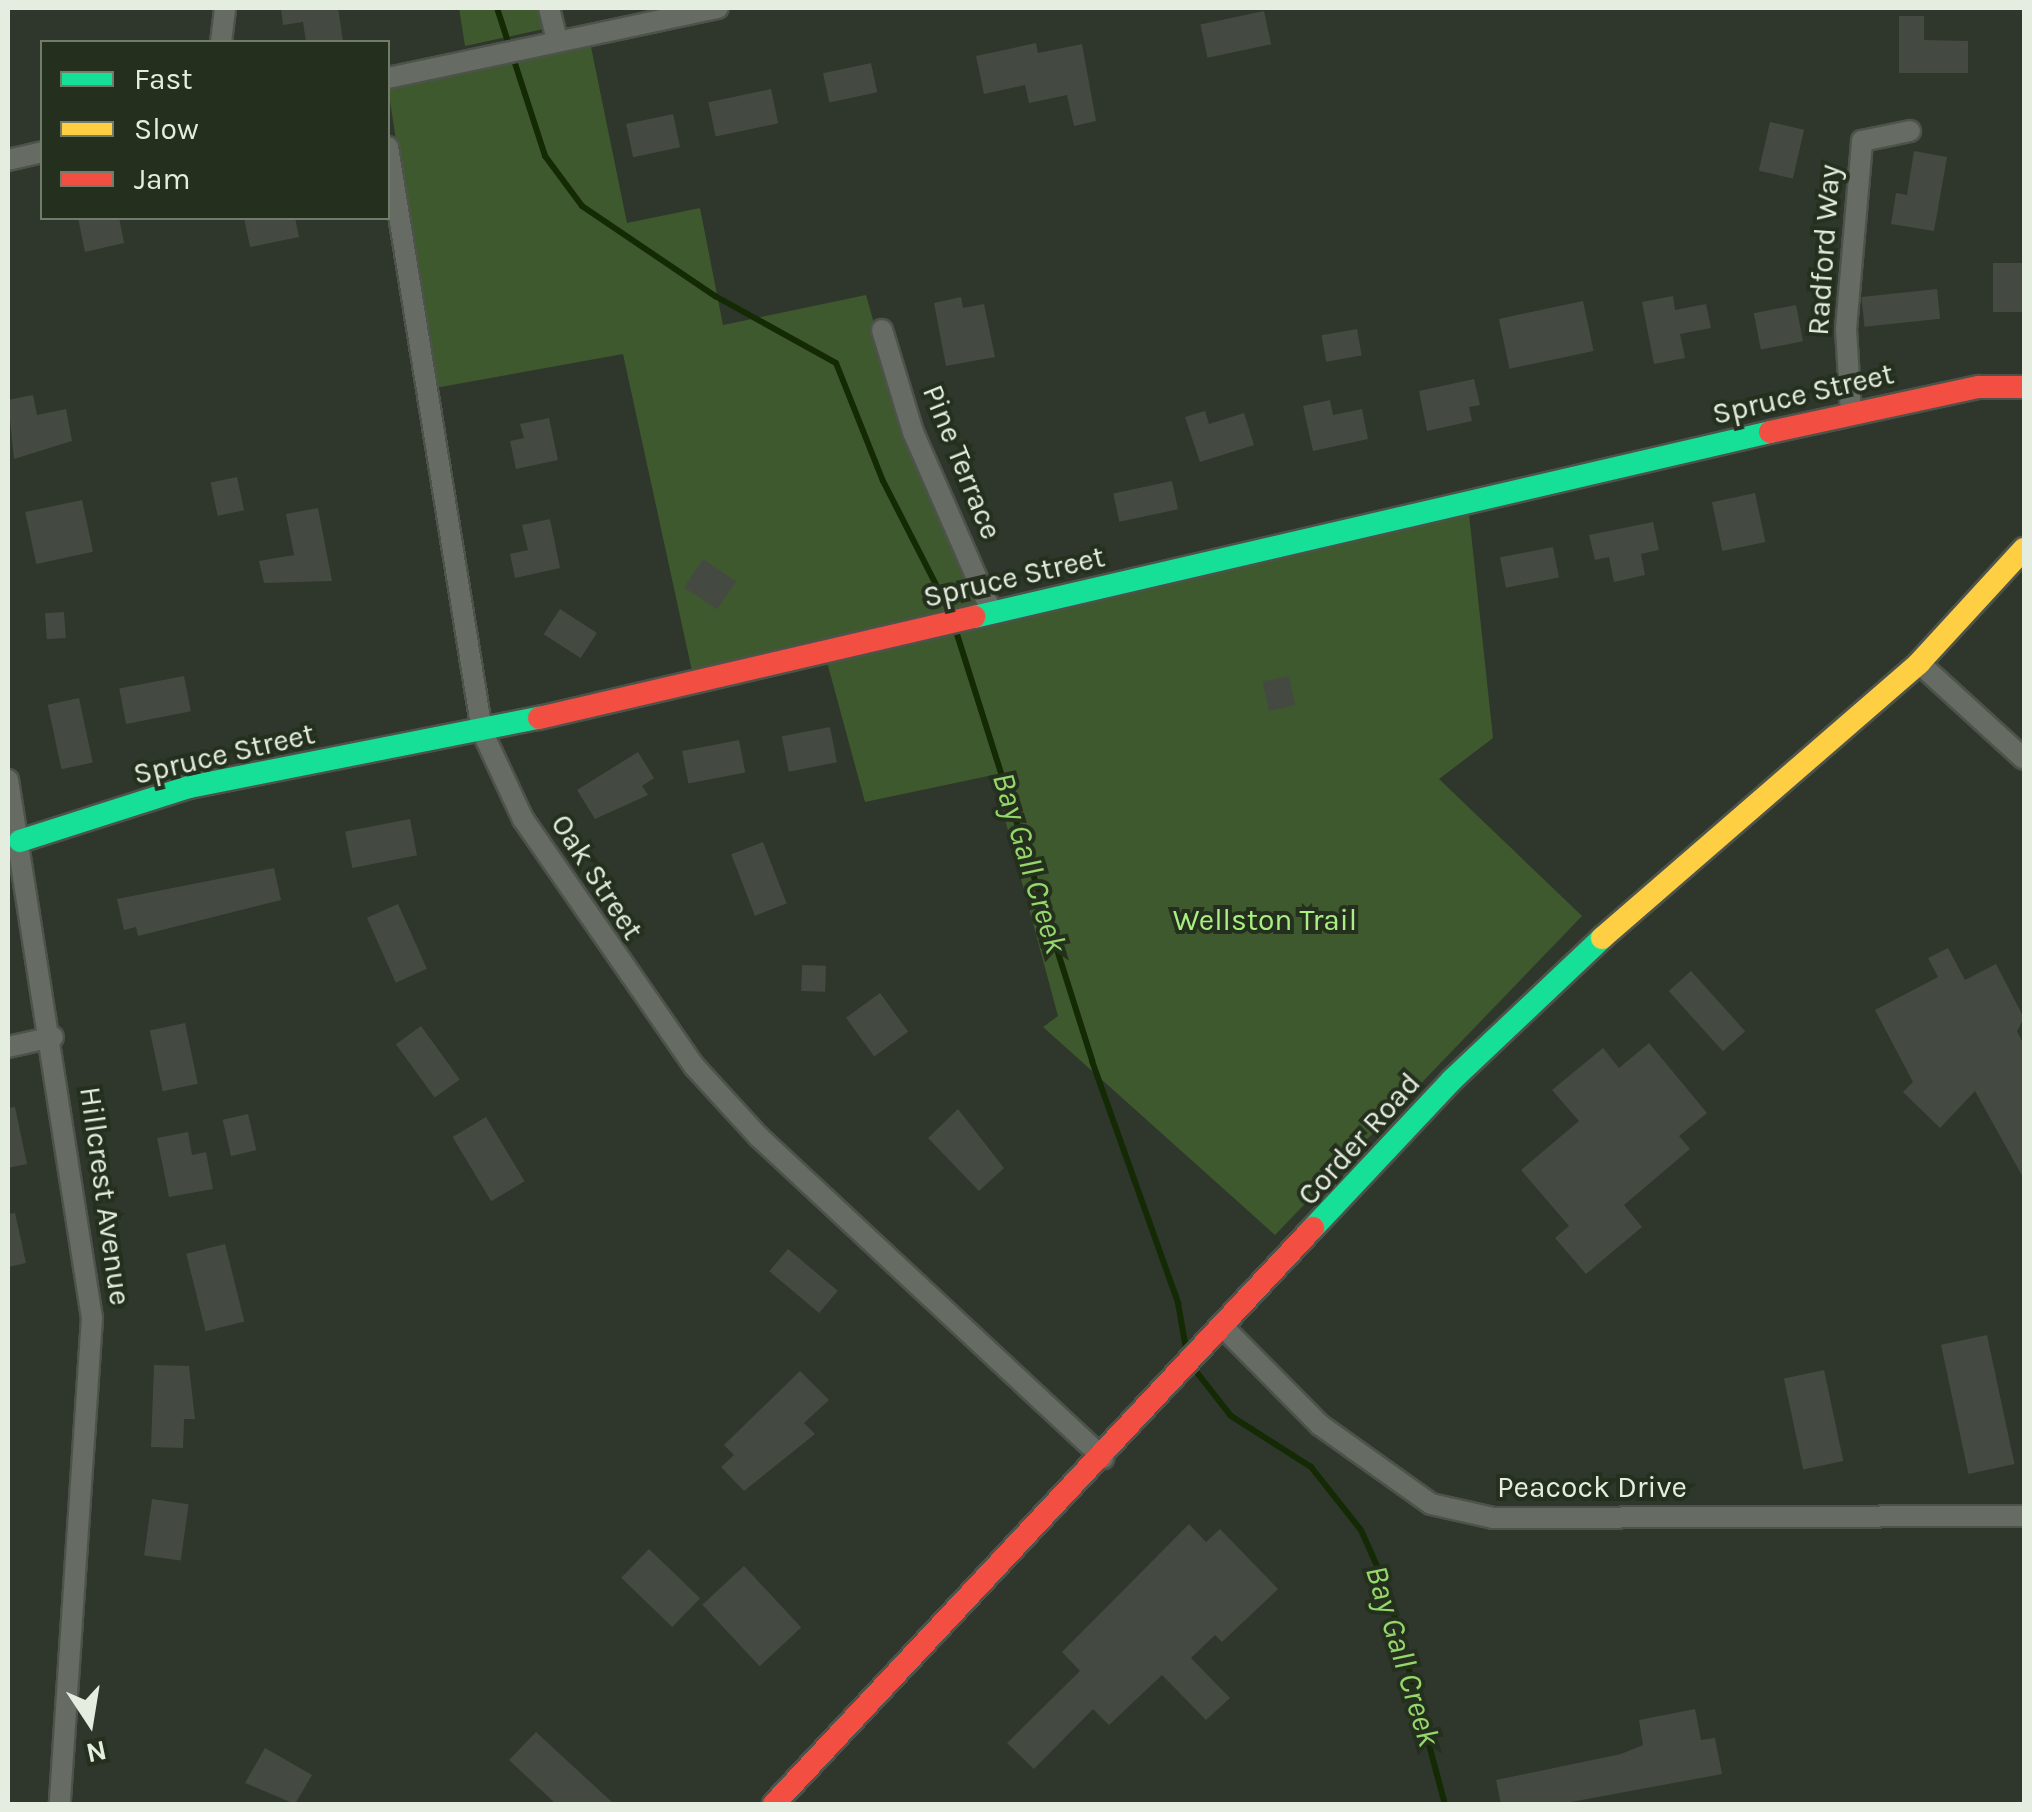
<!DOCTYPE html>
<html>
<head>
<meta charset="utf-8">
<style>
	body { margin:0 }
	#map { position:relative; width:2032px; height:1812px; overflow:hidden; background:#2f362b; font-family:Karla,sans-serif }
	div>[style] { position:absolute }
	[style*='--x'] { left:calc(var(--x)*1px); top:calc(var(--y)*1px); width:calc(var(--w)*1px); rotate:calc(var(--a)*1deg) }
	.green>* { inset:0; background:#3f592e }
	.stream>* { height:6px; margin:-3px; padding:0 3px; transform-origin:3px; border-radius:3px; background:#142a04 }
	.building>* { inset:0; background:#444a41; transform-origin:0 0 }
	.roads { filter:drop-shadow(2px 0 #4d534a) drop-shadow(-2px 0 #4d534a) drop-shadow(0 2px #4d534a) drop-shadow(0 -2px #4d534a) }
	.street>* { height:20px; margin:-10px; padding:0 10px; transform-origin:10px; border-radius:10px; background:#666b63 }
	.fast>* { height:22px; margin:-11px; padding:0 11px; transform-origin:11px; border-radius:11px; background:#16e098 }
	.slow>* { height:22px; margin:-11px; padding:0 11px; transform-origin:11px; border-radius:11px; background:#ffcf43 }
	.jam>* { height:22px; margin:-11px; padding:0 11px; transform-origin:11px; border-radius:11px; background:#f24e42 }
	span { translate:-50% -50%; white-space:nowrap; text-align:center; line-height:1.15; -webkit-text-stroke:8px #24301d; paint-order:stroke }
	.street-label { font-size:30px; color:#e5ede1 }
	.park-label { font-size:30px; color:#abee81 }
	.water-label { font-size:32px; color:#96d76c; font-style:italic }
	.frame { position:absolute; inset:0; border:10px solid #e5ede1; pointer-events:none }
	.legend { position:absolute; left:40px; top:40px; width:350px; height:180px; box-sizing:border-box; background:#24301d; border:2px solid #717c6b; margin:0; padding:12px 18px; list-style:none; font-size:30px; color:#e5ede1 }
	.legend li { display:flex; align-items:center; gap:20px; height:50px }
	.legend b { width:50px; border:2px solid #717c6b }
	.north { position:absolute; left:40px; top:1672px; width:100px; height:100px; -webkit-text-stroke:8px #24301d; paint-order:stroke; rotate:168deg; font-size:28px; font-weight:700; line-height:40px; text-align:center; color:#e5ede1 }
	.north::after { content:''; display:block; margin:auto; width:35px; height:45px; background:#e5ede1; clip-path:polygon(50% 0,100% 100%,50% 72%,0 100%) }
</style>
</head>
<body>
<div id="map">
	<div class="green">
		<i style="clip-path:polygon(459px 8px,539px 8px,544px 29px,465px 46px)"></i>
		<i style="clip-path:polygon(591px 47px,627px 223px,700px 208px,723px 325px,866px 295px,907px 441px,983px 608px,692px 671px,623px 354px,435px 388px,388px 89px)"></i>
		<i style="clip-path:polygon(1469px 514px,1493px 738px,1439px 779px,1582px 916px,1275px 1235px,1043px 1027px,1058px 1016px,993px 775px,865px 802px,827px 662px)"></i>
	</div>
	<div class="stream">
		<i style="--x:497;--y:8;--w:156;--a:72"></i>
		<i style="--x:545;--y:156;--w:62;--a:53.5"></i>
		<i style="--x:582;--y:206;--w:161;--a:34.1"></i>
		<i style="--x:715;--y:296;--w:138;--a:29"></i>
		<i style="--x:836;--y:363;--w:127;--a:68.3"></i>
		<i style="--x:883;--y:481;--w:152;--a:62.9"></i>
		<i style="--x:955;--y:628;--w:454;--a:72.4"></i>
		<i style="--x:1092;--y:1061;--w:257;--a:70.4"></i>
		<i style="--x:1178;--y:1303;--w:47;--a:80.1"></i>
		<i style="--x:1195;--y:1370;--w:58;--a:52"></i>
		<i style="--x:1231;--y:1416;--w:95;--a:32.5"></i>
		<i style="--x:1311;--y:1467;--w:80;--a:51.6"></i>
		<i style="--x:1361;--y:1530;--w:64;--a:65.9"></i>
		<i style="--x:1387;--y:1588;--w:224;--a:75"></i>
	</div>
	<div class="building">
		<i style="clip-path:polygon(281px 8px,338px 8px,343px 41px,306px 42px,303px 22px,283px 25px)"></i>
		<i style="left:1264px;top:11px;width:34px;height:65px;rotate:78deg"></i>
		<i style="clip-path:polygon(1899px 16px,1924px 16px,1924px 40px,1968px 41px,1968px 73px,1899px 73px)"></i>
		<i style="clip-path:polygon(1036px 43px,1038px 53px,1082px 44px,1096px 121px,1074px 126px,1067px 95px,1029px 103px,1025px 85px,984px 94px,976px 56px)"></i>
		<i style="left:871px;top:63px;width:30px;height:49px;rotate:78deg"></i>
		<i style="left:771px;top:89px;width:35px;height:64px;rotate:78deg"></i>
		<i style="left:673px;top:114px;width:34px;height:48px;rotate:78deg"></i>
		<i style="left:1770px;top:122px;width:35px;height:50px;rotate:13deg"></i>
		<i style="clip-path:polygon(1914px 151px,1947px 157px,1934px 231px,1891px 224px,1896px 193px,1907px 195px)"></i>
		<i style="clip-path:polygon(78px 218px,119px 218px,124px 243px,85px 252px)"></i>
		<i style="clip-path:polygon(244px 218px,295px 218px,299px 237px,250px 247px)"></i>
		<i style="left:2024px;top:263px;width:49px;height:31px;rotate:90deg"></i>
		<i style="left:1937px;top:289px;width:30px;height:76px;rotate:84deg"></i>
		<i style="clip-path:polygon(1673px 296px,1675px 310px,1706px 304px,1711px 328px,1680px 334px,1685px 358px,1654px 364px,1642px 302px)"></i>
		<i style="clip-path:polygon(961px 297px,963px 308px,984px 304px,995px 357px,946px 366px,934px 303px)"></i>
		<i style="left:1583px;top:301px;width:51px;height:86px;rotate:78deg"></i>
		<i style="left:1796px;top:305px;width:37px;height:43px;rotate:79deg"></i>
		<i style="left:1357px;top:329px;width:27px;height:36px;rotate:80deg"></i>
		<i style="clip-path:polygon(1474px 379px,1480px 405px,1469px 407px,1472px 421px,1427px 431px,1419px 391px)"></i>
		<i style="clip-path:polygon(33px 395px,37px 415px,66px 409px,72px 441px,14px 459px,8px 400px)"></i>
		<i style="clip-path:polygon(1330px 400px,1333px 415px,1362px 409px,1368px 439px,1313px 451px,1303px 406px)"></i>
		<i style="clip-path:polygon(1205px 411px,1209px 424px,1244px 413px,1254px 445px,1200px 462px,1185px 417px)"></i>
		<i style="clip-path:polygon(549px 418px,558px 460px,516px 469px,510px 441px,524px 438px,520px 424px)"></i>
		<i style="left:237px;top:477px;width:34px;height:27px;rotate:78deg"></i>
		<i style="left:1172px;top:481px;width:29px;height:60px;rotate:78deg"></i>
		<i style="left:1755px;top:493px;width:50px;height:44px;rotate:78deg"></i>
		<i style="left:82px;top:500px;width:53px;height:58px;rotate:78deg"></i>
		<i style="clip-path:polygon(318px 508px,332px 581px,264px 583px,259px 561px,294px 555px,286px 514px)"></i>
		<i style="clip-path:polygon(550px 519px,560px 568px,515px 578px,510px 554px,528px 550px,522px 525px)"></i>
		<i style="clip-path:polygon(1653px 522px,1659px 550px,1641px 554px,1645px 575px,1614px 582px,1609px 557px,1595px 560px,1589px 535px)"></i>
		<i style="left:1553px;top:547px;width:31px;height:54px;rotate:79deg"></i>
		<i style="left:703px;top:559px;width:40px;height:34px;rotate:34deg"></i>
		<i style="left:560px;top:609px;width:44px;height:30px;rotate:33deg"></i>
		<i style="left:64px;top:612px;width:26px;height:19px;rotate:86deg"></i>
		<i style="left:184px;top:676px;width:36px;height:66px;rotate:79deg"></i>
		<i style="left:1289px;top:676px;width:30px;height:27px;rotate:78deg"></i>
		<i style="left:79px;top:698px;width:66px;height:32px;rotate:78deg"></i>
		<i style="left:830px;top:727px;width:36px;height:49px;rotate:79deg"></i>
		<i style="left:739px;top:740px;width:33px;height:58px;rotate:79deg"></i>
		<i style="clip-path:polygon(638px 752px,654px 778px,642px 786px,648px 795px,595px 819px,577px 790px)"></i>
		<i style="left:410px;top:819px;width:37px;height:66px;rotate:79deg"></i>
		<i style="left:763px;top:842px;width:66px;height:34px;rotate:69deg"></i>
		<i style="clip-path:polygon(274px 868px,281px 900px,138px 936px,136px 927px,124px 930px,117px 899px)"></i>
		<i style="left:398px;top:904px;width:71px;height:34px;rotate:66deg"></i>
		<i style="clip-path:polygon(1948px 948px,1965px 980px,1996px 964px,2024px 1018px,2017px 1031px,2024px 1045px,2024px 1179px,1975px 1091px,1940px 1128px,1903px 1092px,1913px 1082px,1875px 1010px,1938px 977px,1928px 958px)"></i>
		<i style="left:802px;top:965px;width:24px;height:26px;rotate:2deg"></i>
		<i style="left:1691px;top:971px;width:81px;height:30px;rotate:48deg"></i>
		<i style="left:880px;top:993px;width:48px;height:42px;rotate:54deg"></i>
		<i style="left:185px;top:1023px;width:62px;height:36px;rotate:78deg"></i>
		<i style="left:421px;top:1026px;width:66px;height:31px;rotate:54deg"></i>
		<i style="clip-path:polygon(1649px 1043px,1707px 1113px,1679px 1136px,1690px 1149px,1624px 1205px,1642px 1227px,1586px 1274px,1555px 1238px,1569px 1226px,1521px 1170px,1579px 1121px,1552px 1090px,1603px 1048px,1619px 1068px)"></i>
		<i style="clip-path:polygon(15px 1107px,27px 1164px,8px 1168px,8px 1108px)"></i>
		<i style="clip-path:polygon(958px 1109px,1004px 1168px,979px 1191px,928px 1138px)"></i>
		<i style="left:248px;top:1114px;width:37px;height:26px;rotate:77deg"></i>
		<i style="left:486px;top:1117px;width:75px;height:39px;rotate:59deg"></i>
		<i style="clip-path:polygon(188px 1132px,192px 1155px,206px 1152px,213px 1189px,169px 1197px,157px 1138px)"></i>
		<i style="clip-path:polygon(15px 1213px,26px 1263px,8px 1267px,8px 1214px)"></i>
		<i style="left:225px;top:1244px;width:80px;height:40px;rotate:76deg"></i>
		<i style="left:788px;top:1249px;width:65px;height:29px;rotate:40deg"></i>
		<i style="left:1987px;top:1335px;width:132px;height:47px;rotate:78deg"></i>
		<i style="clip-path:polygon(154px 1365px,189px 1366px,195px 1419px,184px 1419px,183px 1448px,151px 1447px)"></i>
		<i style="left:1824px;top:1370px;width:93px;height:41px;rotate:78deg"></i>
		<i style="clip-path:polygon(800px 1371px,829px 1400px,804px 1423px,815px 1434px,744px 1491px,721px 1467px,734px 1455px,724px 1445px)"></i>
		<i style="left:152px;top:1499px;width:37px;height:57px;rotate:8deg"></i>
		<i style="clip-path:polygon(1189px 1524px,1206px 1542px,1220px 1529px,1278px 1589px,1222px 1642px,1215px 1635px,1191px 1658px,1230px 1698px,1206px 1720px,1162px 1675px,1109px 1725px,1093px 1709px,1034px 1769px,1007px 1743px,1080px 1671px,1062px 1652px)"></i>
		<i style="left:649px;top:1549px;width:71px;height:40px;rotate:44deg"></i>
		<i style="left:744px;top:1566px;width:84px;height:57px;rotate:47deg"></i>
		<i style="clip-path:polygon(1695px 1709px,1701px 1740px,1715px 1738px,1722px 1774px,1560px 1804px,1501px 1804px,1496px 1780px,1621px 1754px,1643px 1745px,1639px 1720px)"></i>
		<i style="clip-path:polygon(536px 1732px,614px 1804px,556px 1804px,509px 1760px)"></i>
		<i style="clip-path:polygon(265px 1748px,312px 1775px,295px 1804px,245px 1783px)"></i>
	</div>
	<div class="roads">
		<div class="street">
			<i style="--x:549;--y:8;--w:34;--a:76"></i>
			<i style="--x:221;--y:42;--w:34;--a:-83"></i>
			<i style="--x:388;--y:78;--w:337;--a:-12"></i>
			<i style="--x:388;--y:147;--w:592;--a:80.86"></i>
			<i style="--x:482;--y:731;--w:97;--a:65"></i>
			<i style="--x:523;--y:819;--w:300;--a:55.3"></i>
			<i style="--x:694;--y:1066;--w:96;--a:47.5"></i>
			<i style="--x:759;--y:1137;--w:471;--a:43"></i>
			<i style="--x:8;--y:160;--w:35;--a:-13"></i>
			<i style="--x:882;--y:330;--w:107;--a:73.1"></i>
			<i style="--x:913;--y:432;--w:197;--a:66.4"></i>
			<i style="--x:1851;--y:413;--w:84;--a:-93.4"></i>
			<i style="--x:1846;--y:329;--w:189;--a:-85.1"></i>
			<i style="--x:1862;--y:141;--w:49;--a:-11.8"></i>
			<i style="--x:1919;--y:663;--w:142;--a:42.4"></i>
			<i style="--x:8;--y:780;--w:545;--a:81.13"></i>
			<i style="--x:92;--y:1318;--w:487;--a:93.8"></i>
			<i style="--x:8;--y:1047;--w:46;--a:-12.5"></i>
			<i style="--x:1226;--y:1330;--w:134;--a:45.3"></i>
			<i style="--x:1320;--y:1425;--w:136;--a:35.4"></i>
			<i style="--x:1431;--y:1504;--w:64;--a:12.7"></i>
			<i style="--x:1493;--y:1518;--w:531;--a:-0.22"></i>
		</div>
		<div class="fast">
			<i style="--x:974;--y:617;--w:817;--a:-13.08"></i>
			<i style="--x:20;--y:841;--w:177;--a:-17.7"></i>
			<i style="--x:189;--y:787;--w:357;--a:-11.2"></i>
			<i style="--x:1313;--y:1228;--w:203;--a:-46.8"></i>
			<i style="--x:1452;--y:1080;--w:207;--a:-43.4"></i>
		</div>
		<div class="slow">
			<i style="--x:1602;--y:938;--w:420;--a:-40.9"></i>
			<i style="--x:1919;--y:663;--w:155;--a:-47.4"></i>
		</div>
		<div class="jam">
			<i style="--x:1770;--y:432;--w:214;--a:-12.2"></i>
			<i style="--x:1979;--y:387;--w:45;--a:0"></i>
			<i style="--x:539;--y:718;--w:447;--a:-13.1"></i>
			<i style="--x:774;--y:1804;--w:789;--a:-46.9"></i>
		</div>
	</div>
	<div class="street-label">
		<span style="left:1824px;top:250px;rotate:-86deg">Radford Way</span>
		<span style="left:1803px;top:394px;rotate:-13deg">Spruce Street</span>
		<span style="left:962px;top:462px;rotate:68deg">Pine Terrace</span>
		<span style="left:1014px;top:577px;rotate:-13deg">Spruce Street</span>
		<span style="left:224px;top:754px;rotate:-13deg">Spruce Street</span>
		<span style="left:597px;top:877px;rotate:57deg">Oak Street</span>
		<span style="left:1359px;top:1139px;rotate:-48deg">Corder Road</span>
		<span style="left:105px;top:1196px;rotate:82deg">Hillcrest Avenue</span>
		<span style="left:1592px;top:1487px">Peacock Drive</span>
	</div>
	<div class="park-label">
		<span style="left:1265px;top:920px">Wellston Trail</span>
	</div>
	<div class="water-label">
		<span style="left:1029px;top:863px;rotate:73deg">Bay Gall Creek</span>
		<span style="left:1402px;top:1656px;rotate:73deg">Bay Gall Creek</span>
	</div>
	<div class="frame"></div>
	<ul class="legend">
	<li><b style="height:12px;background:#16e098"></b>Fast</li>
	<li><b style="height:12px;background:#ffcf43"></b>Slow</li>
	<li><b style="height:12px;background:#f24e42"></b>Jam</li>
	</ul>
	<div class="north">N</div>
</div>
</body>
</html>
